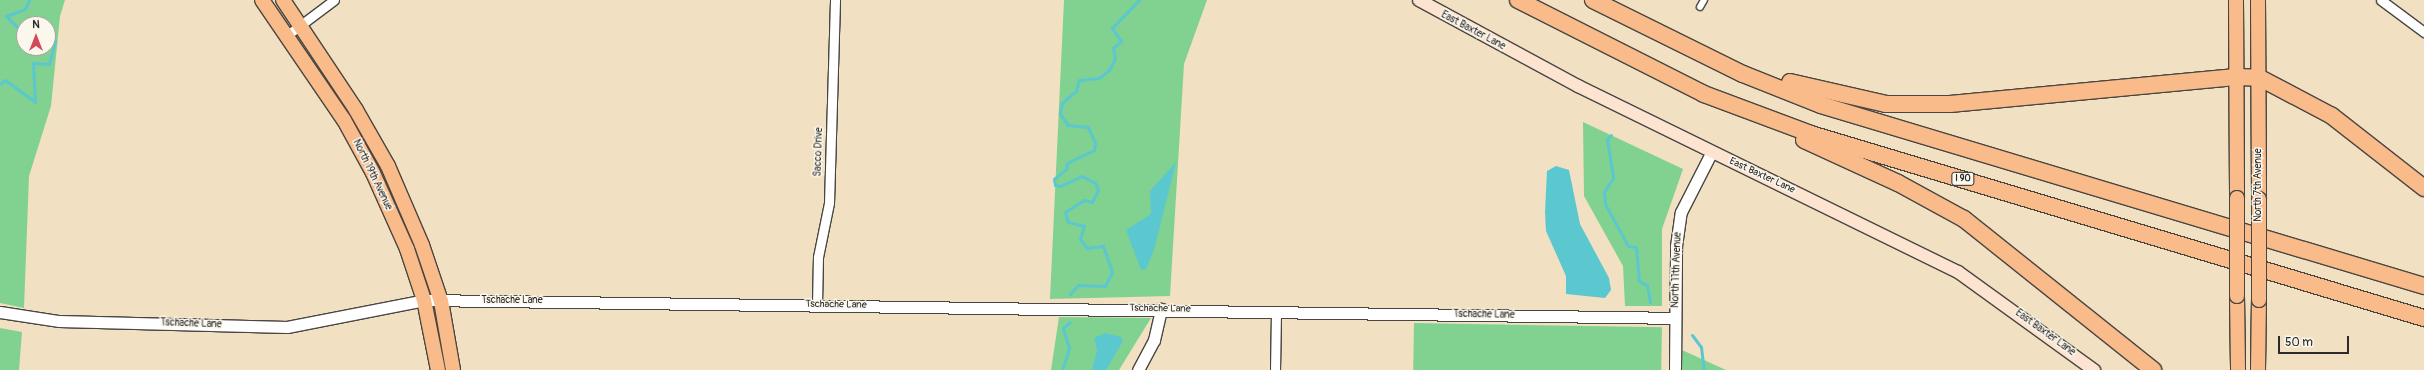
<!DOCTYPE html>
<html>
<head>
<meta charset="utf-8">
<style>
	body { margin:0 }
	#map { position:relative; width:2424px; height:370px; overflow:hidden; background:#f1e0c1; font-family:Pangolin,sans-serif }
	div>[style] { position:absolute }
	[style*='--x'] { left:calc(var(--x)*1px); top:calc(var(--y)*1px); width:calc(var(--w)*1px); rotate:calc(var(--a)*1deg) }
	.green>* { inset:0; background:#81d191; transform-origin:0 0 }
	.water>* { inset:0; background:#5bc8cf }
	.stream>* { height:3px; margin:-1.5px; padding:0 1.5px; transform-origin:1.5px; border-radius:1.5px; background:#5bc8cf }
	.roads { filter:drop-shadow(1px 0 #494642) drop-shadow(-1px 0 #494642) drop-shadow(0 1px #494642) drop-shadow(0 -1px #494642) }
	.pedestrian>* { height:6px; margin:-3px; padding:0 3px; transform-origin:3px; border-radius:3px; background:#fff }
	.minor>* { height:9px; margin:-4.5px; padding:0 4.5px; transform-origin:4.5px; border-radius:4.5px; background:#fff }
	.tertiary>* { height:11px; margin:-5.5px; padding:0 5.5px; transform-origin:5.5px; border-radius:5.5px; background:#fff }
	.secondary>* { height:12px; margin:-6px; padding:0 6px; transform-origin:6px; border-radius:6px; background:#fde4d1 }
	.primary>* { height:14px; margin:-7px; padding:0 7px; transform-origin:7px; border-radius:7px; background:#fabb8b }
	.motorway>* { height:16px; margin:-8px; padding:0 8px; transform-origin:8px; border-radius:8px; background:#fabb8b }
	.bridges { filter:drop-shadow(1px 0 #494642) drop-shadow(-1px 0 #494642) drop-shadow(0 1px #494642) drop-shadow(0 -1px #494642) }
	.primary-bridge>* { height:14px; margin:-7px; padding:0 7px; transform-origin:7px; border-radius:7px; background:#fabb8b }
	span { translate:-50% -50%; white-space:nowrap; text-align:center; line-height:1.15; -webkit-text-stroke:3px #fbf7ec; paint-order:stroke }
	.shield-label span { padding:1px 3px; background:#fbf7ec; border:1px solid; border-radius:3px; -webkit-text-stroke-width:0 }
	.shield-label { font-size:9px; color:#2b2b2b; font-weight:700 }
	.street-label { font-size:10px; color:#2b2b2b }
	.north { position:absolute; left:16px; top:16px; width:40px; height:40px; box-sizing:border-box; background:#fbf7ec; border:1px solid #a8a59f; border-radius:50%; rotate:0deg; font-size:11px; font-weight:700; line-height:16px; text-align:center; color:#2b2b2b }
	.north::after { content:''; display:block; margin:auto; width:14px; height:18px; background:#d1495b; clip-path:polygon(50% 0,100% 100%,50% 72%,0 100%) }
	.scale { position:absolute; left:2278px; top:336px; width:71px; height:18px; box-sizing:border-box; border:2px solid #2b2b2b; border-top:0; padding-left:5px; font-size:12px; line-height:14px; white-space:nowrap; color:#2b2b2b; -webkit-text-stroke:3px #fbf7ec; paint-order:stroke }
</style>
</head>
<body>
<div id="map">
	<div class="green">
		<i style="clip-path:polygon(evenodd,0 0,65px 0,60px 16px,51px 106px,29px 176px,24px 308px,0 303px,0 0,24px 24px,48px 24px,48px 48px,24px 48px,24px 24px)"></i>
		<i style="clip-path:polygon(1064px 0,1207px 0,1184px 64px,1170px 296px,1050px 299px)"></i>
		<i style="clip-path:polygon(1583px 122px,1683px 169px,1662px 229px,1662px 306px,1625px 306px,1623px 266px,1584px 196px)"></i>
		<i style="clip-path:polygon(1059px 317px,1151px 318px,1119px 370px,1051px 370px)"></i>
		<i style="left:1414px;top:323px;width:248px;height:47px;rotate:1deg"></i>
		<i style="clip-path:polygon(0 328px,22px 332px,19px 370px,0 370px)"></i>
		<i style="clip-path:polygon(1682px 350px,1726px 370px,1682px 370px)"></i>
	</div>
	<div class="water">
		<i style="clip-path:polygon(1176px 162px,1154px 250px,1146px 269px,1141px 270px,1126px 230px,1151px 214px,1150px 191px)"></i>
		<i style="clip-path:polygon(1556px 166px,1569px 170px,1580px 224px,1609px 278px,1611px 290px,1605px 298px,1566px 294px,1566px 276px,1546px 231px,1545px 212px,1547px 171px)"></i>
		<i style="clip-path:polygon(1105px 333px,1121px 337px,1123px 341px,1106px 370px,1092px 370px,1097px 350px,1094px 338px)"></i>
	</div>
	<div class="stream">
		<i style="--x:24;--y:34;--w:25;--a:-135"></i>
		<i style="--x:6;--y:16;--w:20;--a:-20"></i>
		<i style="--x:25;--y:9;--w:10;--a:-66"></i>
		<i style="--x:0;--y:84;--w:6;--a:-39"></i>
		<i style="--x:5;--y:80;--w:37;--a:36"></i>
		<i style="--x:35;--y:102;--w:39;--a:-93"></i>
		<i style="--x:33;--y:63;--w:16;--a:4"></i>
		<i style="--x:49;--y:64;--w:24;--a:-75"></i>
		<i style="--x:55;--y:41;--w:7;--a:-164"></i>
		<i style="--x:1611;--y:135;--w:6;--a:135"></i>
		<i style="--x:1607;--y:139;--w:39;--a:81"></i>
		<i style="--x:1613;--y:178;--w:17;--a:123"></i>
		<i style="--x:1604;--y:192;--w:12;--a:85"></i>
		<i style="--x:1605;--y:204;--w:48;--a:61.3"></i>
		<i style="--x:1628;--y:246;--w:8;--a:7"></i>
		<i style="--x:1636;--y:247;--w:34;--a:85"></i>
		<i style="--x:1639;--y:281;--w:9;--a:27"></i>
		<i style="--x:1647;--y:285;--w:17;--a:80"></i>
		<i style="--x:1070;--y:294;--w:12;--a:-48"></i>
		<i style="--x:1078;--y:285;--w:27;--a:2"></i>
		<i style="--x:1105;--y:286;--w:16;--a:-63"></i>
		<i style="--x:1112;--y:272;--w:28;--a:-109"></i>
		<i style="--x:1103;--y:246;--w:16;--a:173"></i>
		<i style="--x:1087;--y:248;--w:11;--a:-128"></i>
		<i style="--x:1080;--y:239;--w:14;--a:-73"></i>
		<i style="--x:1084;--y:226;--w:16;--a:-166"></i>
		<i style="--x:1068;--y:222;--w:10;--a:-107"></i>
		<i style="--x:1065;--y:212;--w:22;--a:-32"></i>
		<i style="--x:1084;--y:200;--w:8;--a:14"></i>
		<i style="--x:1092;--y:202;--w:13;--a:-63"></i>
		<i style="--x:1098;--y:190;--w:8;--a:-113"></i>
		<i style="--x:1095;--y:183;--w:15;--a:-152"></i>
		<i style="--x:1082;--y:176;--w:24;--a:156"></i>
		<i style="--x:1060;--y:186;--w:5;--a:-169"></i>
		<i style="--x:1055;--y:185;--w:6;--a:-99"></i>
		<i style="--x:1054;--y:179;--w:16;--a:-40"></i>
		<i style="--x:1066;--y:169;--w:6;--a:-81"></i>
		<i style="--x:1067;--y:163;--w:30;--a:-26"></i>
		<i style="--x:1094;--y:150;--w:7;--a:-82"></i>
		<i style="--x:1095;--y:143;--w:17;--a:-114"></i>
		<i style="--x:1088;--y:127;--w:20;--a:-174"></i>
		<i style="--x:1068;--y:125;--w:14;--a:-126"></i>
		<i style="--x:1060;--y:114;--w:11;--a:-80"></i>
		<i style="--x:1062;--y:103;--w:18;--a:-41"></i>
		<i style="--x:1076;--y:91;--w:11;--a:-75"></i>
		<i style="--x:1079;--y:80;--w:20;--a:-6"></i>
		<i style="--x:1099;--y:78;--w:13;--a:-39"></i>
		<i style="--x:1109;--y:70;--w:13;--a:-63"></i>
		<i style="--x:1115;--y:58;--w:10;--a:-101"></i>
		<i style="--x:1113;--y:48;--w:11;--a:-41"></i>
		<i style="--x:1121;--y:41;--w:16;--a:-125"></i>
		<i style="--x:1112;--y:28;--w:39;--a:-46"></i>
		<i style="--x:1692;--y:335;--w:15;--a:53"></i>
		<i style="--x:1701;--y:347;--w:23;--a:83"></i>
		<i style="--x:1062;--y:370;--w:23;--a:-72"></i>
		<i style="--x:1069;--y:348;--w:21;--a:-107"></i>
		<i style="--x:1063;--y:328;--w:9;--a:-41"></i>
	</div>
	<div class="roads">
		<div class="pedestrian">
			<i style="--x:1700;--y:7;--w:8;--a:-60"></i>
		</div>
		<div class="minor">
			<i style="--x:2381;--y:0;--w:54;--a:36.7"></i>
			<i style="--x:286;--y:36;--w:60;--a:-36.9"></i>
			<i style="--x:817;--y:304;--w:47;--a:-88.8"></i>
			<i style="--x:818;--y:257;--w:55;--a:-78.5"></i>
			<i style="--x:829;--y:203;--w:203;--a:-88.3"></i>
			<i style="--x:1275;--y:370;--w:59;--a:-89"></i>
		</div>
		<div class="tertiary">
			<i style="--x:0;--y:312;--w:60;--a:8.7"></i>
			<i style="--x:59;--y:321;--w:228;--a:1.5"></i>
			<i style="--x:287;--y:327;--w:140;--a:-11.1"></i>
			<i style="--x:424;--y:300;--w:1251;--a:0.82"></i>
			<i style="--x:1138;--y:370;--w:34;--a:-62"></i>
			<i style="--x:1154;--y:340;--w:32;--a:-77"></i>
			<i style="--x:1675;--y:370;--w:124;--a:-89.5"></i>
			<i style="--x:1676;--y:246;--w:34;--a:-82"></i>
			<i style="--x:1681;--y:212;--w:66;--a:-63"></i>
		</div>
		<div class="secondary">
			<i style="--x:1419;--y:0;--w:181;--a:28.4"></i>
			<i style="--x:1578;--y:86;--w:423;--a:26.1"></i>
			<i style="--x:1958;--y:272;--w:168;--a:35.8"></i>
		</div>
		<div class="primary">
			<i style="--x:262;--y:0;--w:145;--a:55.7"></i>
			<i style="--x:344;--y:120;--w:60;--a:61.3"></i>
			<i style="--x:373;--y:173;--w:83;--a:65.9"></i>
			<i style="--x:407;--y:249;--w:54;--a:71.6"></i>
			<i style="--x:424;--y:300;--w:71;--a:78.7"></i>
			<i style="--x:283;--y:0;--w:132;--a:56.4"></i>
			<i style="--x:356;--y:110;--w:64;--a:60.3"></i>
			<i style="--x:388;--y:166;--w:86;--a:66.7"></i>
			<i style="--x:422;--y:245;--w:59;--a:71.3"></i>
			<i style="--x:441;--y:301;--w:70;--a:80.1"></i>
			<i style="--x:2236;--y:0;--w:198;--a:89.7"></i>
			<i style="--x:2258;--y:0;--w:199;--a:89.7"></i>
			<i style="--x:2237;--y:296;--w:74;--a:89.2"></i>
			<i style="--x:2258;--y:370;--w:70;--a:-89.2"></i>
		</div>
		<div class="motorway">
			<i style="--x:1518;--y:0;--w:208;--a:26.8"></i>
			<i style="--x:1704;--y:94;--w:114;--a:20.5"></i>
			<i style="--x:1811;--y:134;--w:640;--a:16.71"></i>
			<i style="--x:1593;--y:0;--w:167;--a:26.3"></i>
			<i style="--x:1743;--y:74;--w:84;--a:21.7"></i>
			<i style="--x:1821;--y:105;--w:630;--a:16.71"></i>
			<i style="--x:1790;--y:82;--w:98;--a:12.9"></i>
			<i style="--x:1886;--y:104;--w:64;--a:0"></i>
			<i style="--x:1950;--y:104;--w:287;--a:-5.4"></i>
			<i style="--x:2236;--y:77;--w:24;--a:2"></i>
			<i style="--x:2260;--y:78;--w:81;--a:27.8"></i>
			<i style="--x:2332;--y:116;--w:117;--a:38"></i>
			<i style="--x:1804;--y:140;--w:103;--a:24.6"></i>
			<i style="--x:1898;--y:183;--w:75;--a:28.6"></i>
			<i style="--x:1964;--y:219;--w:242;--a:38.6"></i>
		</div>
	</div>
	<div class="bridges">
		<div class="primary-bridge">
			<i style="--x:2237;--y:198;--w:98;--a:90"></i>
			<i style="--x:2259;--y:300;--w:101;--a:-90"></i>
		</div>
	</div>
	<div class="shield-label">
		<span style="left:1963px;top:179px">I 90</span>
	</div>
	<div class="street-label">
		<span style="left:1473px;top:31px;rotate:28deg">East Baxter Lane</span>
		<span style="left:819px;top:152px;rotate:-88deg">Sacco Drive</span>
		<span style="left:372px;top:175px;rotate:64deg">North 19th Avenue</span>
		<span style="left:1762px;top:176px;rotate:25deg">East Baxter Lane</span>
		<span style="left:2259px;top:185px;rotate:-90deg">North 7th Avenue</span>
		<span style="left:1677px;top:270px;rotate:-88deg">North 11th Avenue</span>
		<span style="left:512px;top:301px">Tschache Lane</span>
		<span style="left:836px;top:305px;rotate:1deg">Tschache Lane</span>
		<span style="left:1160px;top:309px;rotate:1deg">Tschache Lane</span>
		<span style="left:1484px;top:315px;rotate:1deg">Tschache Lane</span>
		<span style="left:191px;top:324px;rotate:2deg">Tschache Lane</span>
		<span style="left:2045px;top:333px;rotate:36deg">East Baxter Lane</span>
	</div>
	<div class="north">N</div>
	<div class="scale">50 m</div>
</div>
</body>
</html>
